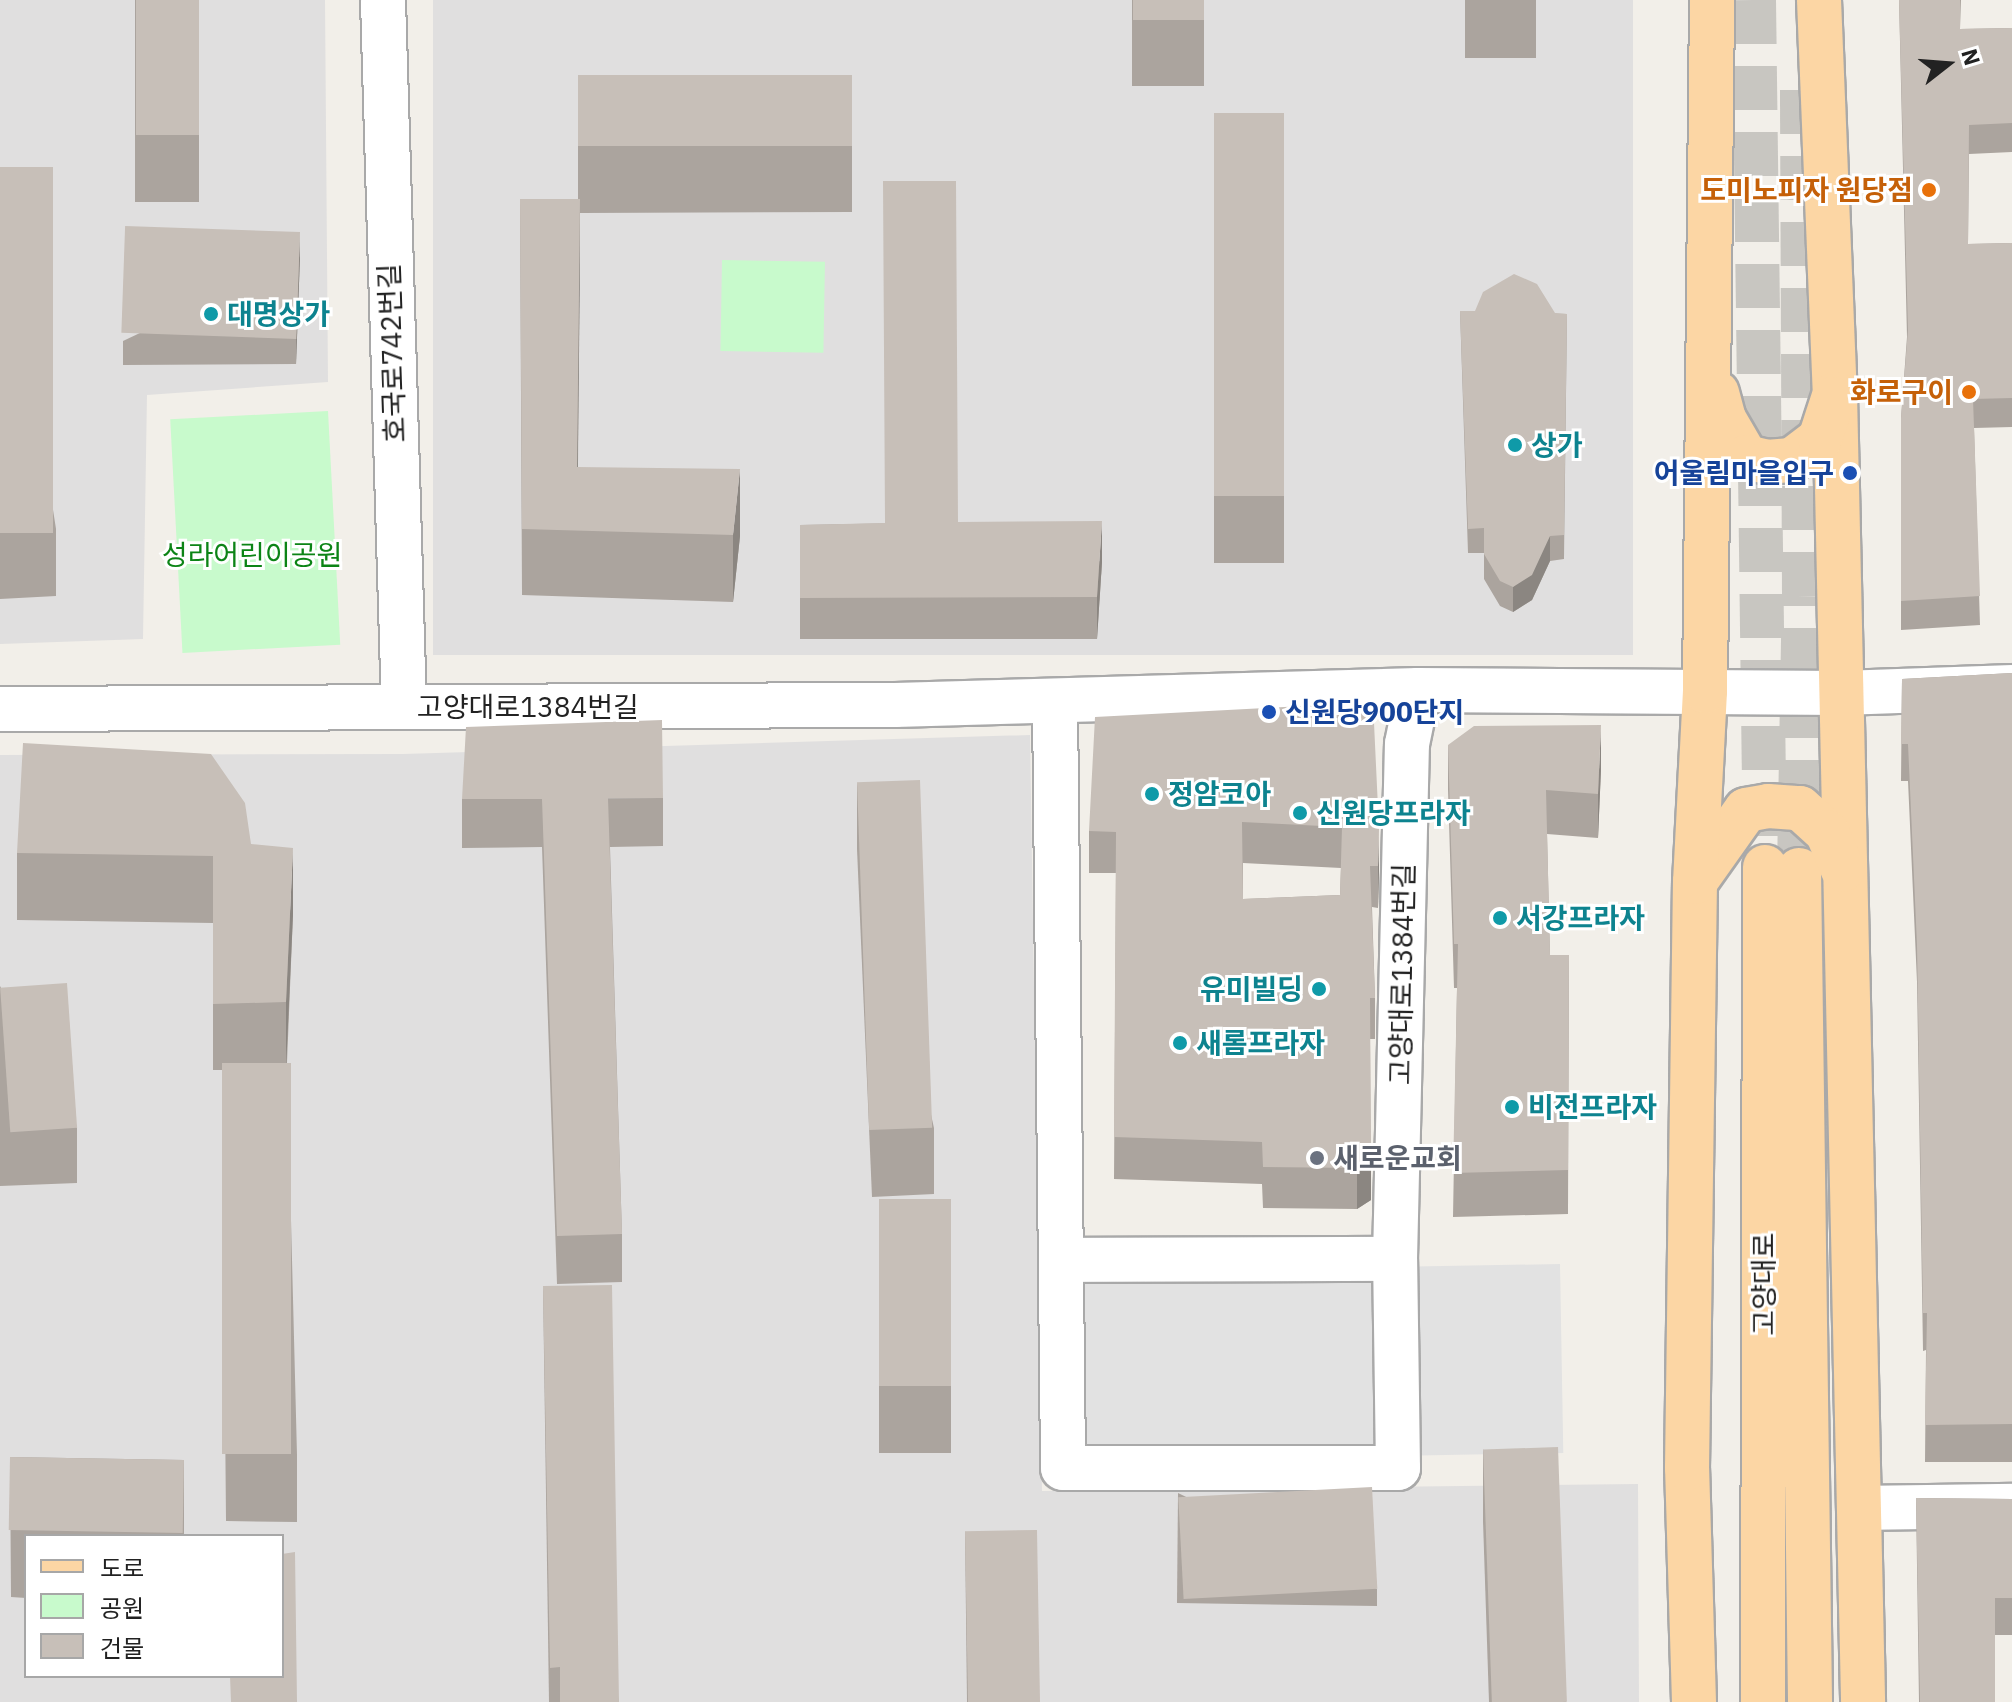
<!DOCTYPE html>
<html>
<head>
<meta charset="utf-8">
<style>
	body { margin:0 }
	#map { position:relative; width:2012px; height:1702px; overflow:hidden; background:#f2efe9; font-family:"IBM Plex Sans","Noto Sans KR",sans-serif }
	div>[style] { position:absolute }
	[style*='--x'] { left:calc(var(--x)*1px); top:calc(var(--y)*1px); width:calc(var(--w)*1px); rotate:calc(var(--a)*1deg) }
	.residential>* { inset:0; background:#e0dfdf; transform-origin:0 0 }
	.park>* { inset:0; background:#c8facc; transform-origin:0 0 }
	.parking>* { inset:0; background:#e2e2e2; transform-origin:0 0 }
	.primary-tunnel>* { height:44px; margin-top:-22px; transform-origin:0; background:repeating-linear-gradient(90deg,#c8c6c1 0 44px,transparent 0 66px) }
	.roads { filter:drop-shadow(2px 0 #a9a9a9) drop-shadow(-2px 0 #a9a9a9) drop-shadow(0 2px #a9a9a9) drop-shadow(0 -2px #a9a9a9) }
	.minor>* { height:44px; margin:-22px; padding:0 22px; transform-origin:22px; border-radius:22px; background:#fff }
	.tertiary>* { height:44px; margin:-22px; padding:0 22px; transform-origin:22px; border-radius:22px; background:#fff }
	.primary>* { height:44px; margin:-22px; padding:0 22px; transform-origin:22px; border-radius:22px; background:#fcd6a4 }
	.wall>* { inset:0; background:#aba49e; transform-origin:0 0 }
	.shaded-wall>* { inset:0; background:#8b8681 }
	.building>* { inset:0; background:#c7bfb8; transform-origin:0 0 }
	.dots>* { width:22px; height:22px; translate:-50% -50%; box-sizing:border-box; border:4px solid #fff; border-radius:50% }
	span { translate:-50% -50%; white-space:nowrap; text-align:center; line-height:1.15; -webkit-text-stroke:6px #fff; paint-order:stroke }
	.food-label { font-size:28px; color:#c56008; font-weight:700 }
	.right { translate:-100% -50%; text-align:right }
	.culture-label { font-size:28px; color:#0d838f; font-weight:700 }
	.left { translate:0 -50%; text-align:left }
	.street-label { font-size:28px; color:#222 }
	.transit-label { font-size:28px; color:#164399; font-weight:700 }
	.park-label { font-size:28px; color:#0c8416 }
	.worship-label { font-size:28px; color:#5b616d; font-weight:700 }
	.legend { position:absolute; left:24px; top:1534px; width:260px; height:144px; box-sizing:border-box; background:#fff; border:2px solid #a7a7a7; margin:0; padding:10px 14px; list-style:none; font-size:24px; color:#222 }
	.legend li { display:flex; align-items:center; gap:16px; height:40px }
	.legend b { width:40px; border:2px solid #a7a7a7 }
	.north { position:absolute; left:1908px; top:24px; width:80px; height:80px; -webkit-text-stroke:6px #fff; paint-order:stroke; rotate:73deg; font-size:22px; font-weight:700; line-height:32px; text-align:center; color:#222 }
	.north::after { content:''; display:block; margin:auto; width:28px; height:36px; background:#222; clip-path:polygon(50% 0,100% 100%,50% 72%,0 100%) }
</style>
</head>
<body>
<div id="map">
	<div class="residential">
		<i style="clip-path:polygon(0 0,325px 0,328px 382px,147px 395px,143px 639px,0 644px)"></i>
		<i style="left:433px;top:0;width:1200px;height:655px"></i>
		<i style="clip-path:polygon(evenodd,1030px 735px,1042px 1491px,1638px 1484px,1639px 1702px,0 1702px,0 755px,403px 754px,1030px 735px,26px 1536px,282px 1536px,282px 1676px,26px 1676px,26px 1536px)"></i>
	</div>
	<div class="park">
		<i style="left:722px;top:260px;width:103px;height:91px;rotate:1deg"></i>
		<i style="left:328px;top:411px;width:234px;height:158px;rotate:87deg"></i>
	</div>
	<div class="parking">
		<i style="left:1560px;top:1264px;width:189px;height:145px;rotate:89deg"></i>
		<i style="left:1075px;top:1282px;width:302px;height:167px"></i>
	</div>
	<div class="primary-tunnel">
		<i style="--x:1754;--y:0;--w:867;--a:89.27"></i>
		<i style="--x:1799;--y:870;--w:274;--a:-89"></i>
		<i style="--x:1804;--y:596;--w:508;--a:-90.23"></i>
	</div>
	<div class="roads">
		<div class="minor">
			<i style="--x:1842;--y:693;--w:170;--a:-2"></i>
			<i style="--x:1055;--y:702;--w:766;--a:89.4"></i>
			<i style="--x:1063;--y:1468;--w:335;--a:0"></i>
			<i style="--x:1398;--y:1468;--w:209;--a:-90.8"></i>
			<i style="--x:1395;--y:1259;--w:515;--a:-88.67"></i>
			<i style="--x:1407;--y:744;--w:55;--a:-78.5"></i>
			<i style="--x:1061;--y:1260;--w:334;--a:-0.2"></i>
			<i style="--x:1861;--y:1508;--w:151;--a:-0.8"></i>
		</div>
		<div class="tertiary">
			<i style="--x:383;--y:0;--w:706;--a:88.3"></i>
			<i style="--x:0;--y:709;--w:895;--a:-0.26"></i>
			<i style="--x:895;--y:705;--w:523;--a:-1.64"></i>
			<i style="--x:1418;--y:690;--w:424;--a:0.4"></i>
		</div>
		<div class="primary">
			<i style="--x:1819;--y:0;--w:394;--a:87.7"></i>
			<i style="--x:1835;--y:394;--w:1308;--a:88.77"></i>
			<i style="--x:1717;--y:393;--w:27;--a:75"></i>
			<i style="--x:1724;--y:419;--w:44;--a:59.9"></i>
			<i style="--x:1746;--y:457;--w:22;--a:13"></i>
			<i style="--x:1767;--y:462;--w:25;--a:-5"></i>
			<i style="--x:1792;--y:460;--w:35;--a:-37"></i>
			<i style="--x:1820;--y:439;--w:42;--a:-72"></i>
			<i style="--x:1799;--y:870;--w:832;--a:89.24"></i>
			<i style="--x:1695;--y:882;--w:88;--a:-54.7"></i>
			<i style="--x:1746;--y:810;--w:22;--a:-10"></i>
			<i style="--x:1768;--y:806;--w:32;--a:4"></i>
			<i style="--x:1800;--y:808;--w:36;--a:42"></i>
			<i style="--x:1827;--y:832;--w:41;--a:67.2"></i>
			<i style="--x:1694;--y:1702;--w:234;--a:-91.7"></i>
			<i style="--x:1687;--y:1468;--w:586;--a:-89.22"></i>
			<i style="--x:1695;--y:882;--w:191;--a:-87"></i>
			<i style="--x:1705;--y:691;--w:691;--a:-89.42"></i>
			<i style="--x:1763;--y:1702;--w:835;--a:-89.86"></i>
		</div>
	</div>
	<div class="wall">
		<i style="left:135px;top:0;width:64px;height:202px"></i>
		<i style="left:1132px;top:0;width:72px;height:86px"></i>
		<i style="left:1465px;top:0;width:71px;height:58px"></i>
		<i style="clip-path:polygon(1899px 0,1961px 0,1960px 29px,2012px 28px,2012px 152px,1969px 154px,1968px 244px,2012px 243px,2012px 427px,1974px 428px,1980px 625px,1901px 630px,1901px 418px,1907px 337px)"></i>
		<i style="clip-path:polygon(852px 75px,852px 212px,580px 213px,578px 467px,740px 536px,733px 602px,522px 595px,520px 199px,578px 199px,578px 76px)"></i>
		<i style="left:1214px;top:113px;width:70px;height:450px"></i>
		<i style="clip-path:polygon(0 167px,56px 529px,56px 596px,0 599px)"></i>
		<i style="clip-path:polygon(300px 257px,296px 364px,123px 365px,123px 341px)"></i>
		<i style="clip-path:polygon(1460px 311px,1567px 314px,1564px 559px,1550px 561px,1532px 600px,1513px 612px,1500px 606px,1484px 579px,1484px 553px,1468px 553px)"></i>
		<i style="clip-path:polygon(958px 522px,1102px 562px,1097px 639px,800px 639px,800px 525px)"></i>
		<i style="clip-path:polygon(2012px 673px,2012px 1462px,1925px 1462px,1926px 1350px,1923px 1351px,1917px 982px,1908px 781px,1901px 781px,1902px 679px)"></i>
		<i style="clip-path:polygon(evenodd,1360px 703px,1379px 870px,1378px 908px,1372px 907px,1375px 998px,1375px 1039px,1370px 1039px,1371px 1200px,1357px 1209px,1263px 1208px,1262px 1184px,1114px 1179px,1116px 873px,1089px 873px,1089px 831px,1360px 703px,1243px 863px,1341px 868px,1340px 895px,1243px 899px,1243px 863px)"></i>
		<i style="clip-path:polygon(1448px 745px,1601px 769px,1598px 838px,1547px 834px,1550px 955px,1569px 955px,1568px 1214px,1453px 1217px,1457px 988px,1454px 988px,1448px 789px)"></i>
		<i style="clip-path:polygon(857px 782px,934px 1128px,934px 1194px,872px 1197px,857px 849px)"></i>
		<i style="clip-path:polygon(663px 798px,663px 846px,610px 847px,622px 1234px,622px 1282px,557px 1284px,542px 847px,462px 848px,462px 799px)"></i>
		<i style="clip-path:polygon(251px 844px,293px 914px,287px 1063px,297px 1455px,297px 1522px,226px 1521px,222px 1070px,213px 1070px,213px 923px,17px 920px,17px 853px)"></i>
		<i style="clip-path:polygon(0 986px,77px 1128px,77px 1183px,0 1186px)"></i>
		<i style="left:879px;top:1199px;width:72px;height:254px"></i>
		<i style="clip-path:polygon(543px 1286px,619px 1702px,549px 1702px)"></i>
		<i style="clip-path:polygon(1483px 1449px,1566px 1702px,1489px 1702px,1483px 1521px)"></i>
		<i style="clip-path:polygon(10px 1457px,184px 1460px,184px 1536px,26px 1536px,26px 1598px,11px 1597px)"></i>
		<i style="clip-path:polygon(1178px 1493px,1377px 1589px,1377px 1606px,1177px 1603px)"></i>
		<i style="clip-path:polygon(1916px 1498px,2012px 1499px,2012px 1635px,1995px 1635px,1995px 1702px,1919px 1702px)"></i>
		<i style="clip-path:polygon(965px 1531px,1039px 1702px,967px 1702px)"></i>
	</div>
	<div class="shaded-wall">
		<i style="clip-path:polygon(580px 199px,580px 266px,577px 533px,577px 467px)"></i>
		<i style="clip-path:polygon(300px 232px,300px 257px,296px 364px,296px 339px)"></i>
		<i style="clip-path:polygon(740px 469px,740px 536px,733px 602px,733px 535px)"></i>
		<i style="clip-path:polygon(1102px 521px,1102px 562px,1097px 639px,1097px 597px)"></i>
		<i style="clip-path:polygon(1550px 536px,1550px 561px,1532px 600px,1513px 612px,1513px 587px)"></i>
		<i style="clip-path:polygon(1601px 725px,1601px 769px,1598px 838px,1598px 794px)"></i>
		<i style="clip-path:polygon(1379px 829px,1379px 870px,1378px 908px,1378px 866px)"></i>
		<i style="clip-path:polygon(293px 848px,293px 914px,286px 1069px,286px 1002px)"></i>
		<i style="clip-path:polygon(1371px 1158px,1371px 1200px,1357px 1209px,1357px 1168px)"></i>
	</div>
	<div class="building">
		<i style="left:136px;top:0;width:63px;height:135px"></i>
		<i style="left:1133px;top:0;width:71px;height:20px"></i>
		<i style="clip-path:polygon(1899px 0,1960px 0,1960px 29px,2012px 28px,2012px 123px,1969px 125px,1968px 244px,2012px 243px,2012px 398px,1973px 399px,1980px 596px,1901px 601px,1901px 418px,1908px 330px)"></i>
		<i style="left:852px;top:75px;width:71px;height:274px;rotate:90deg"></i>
		<i style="left:1214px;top:113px;width:70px;height:383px"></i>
		<i style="left:0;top:167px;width:53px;height:366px"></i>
		<i style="clip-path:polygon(883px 181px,956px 181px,958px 522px,1102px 521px,1097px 597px,800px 598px,800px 525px,885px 523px)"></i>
		<i style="clip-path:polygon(520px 199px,580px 199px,577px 467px,740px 469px,733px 535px,522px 529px)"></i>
		<i style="left:300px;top:232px;width:107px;height:175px;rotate:92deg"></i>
		<i style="clip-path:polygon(1514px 274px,1537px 284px,1555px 313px,1567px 314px,1564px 535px,1550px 536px,1532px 575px,1513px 587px,1500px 581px,1484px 554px,1484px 528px,1468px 529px,1460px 311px,1475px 311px,1483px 292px)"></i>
		<i style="clip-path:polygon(2012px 673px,2012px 1424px,1925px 1425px,1927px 1313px,1923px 1313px,1917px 945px,1908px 744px,1901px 744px,1902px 679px)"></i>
		<i style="clip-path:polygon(evenodd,1360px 703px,1374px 723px,1379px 829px,1378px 866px,1370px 866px,1375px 998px,1370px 998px,1371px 1158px,1357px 1168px,1263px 1167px,1262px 1142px,1114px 1137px,1116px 832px,1089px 831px,1095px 717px,1360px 703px,1242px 822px,1342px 827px,1340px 895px,1243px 899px,1242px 822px)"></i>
		<i style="clip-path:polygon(662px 720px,663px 798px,608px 798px,622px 1234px,557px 1236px,542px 799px,462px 799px,466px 727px)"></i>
		<i style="clip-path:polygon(1601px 725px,1598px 794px,1546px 790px,1550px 955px,1569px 955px,1568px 1170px,1453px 1173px,1458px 944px,1454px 944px,1448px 745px,1474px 726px)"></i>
		<i style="clip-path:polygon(23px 743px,211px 754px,245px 803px,251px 844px,293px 848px,286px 1002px,213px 1004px,213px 856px,17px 853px)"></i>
		<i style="left:920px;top:780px;width:348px;height:63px;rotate:88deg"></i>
		<i style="left:67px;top:983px;width:145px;height:67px;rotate:86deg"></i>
		<i style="left:222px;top:1063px;width:69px;height:391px"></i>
		<i style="left:879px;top:1199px;width:72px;height:187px"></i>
		<i style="clip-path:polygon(612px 1285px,619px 1702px,560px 1702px,560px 1667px,550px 1668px,543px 1286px)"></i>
		<i style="left:1558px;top:1447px;width:255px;height:75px;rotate:88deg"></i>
		<i style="left:10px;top:1457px;width:174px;height:73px;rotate:1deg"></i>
		<i style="left:1372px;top:1487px;width:102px;height:194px;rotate:87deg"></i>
		<i style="clip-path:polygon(1916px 1498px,2012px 1499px,2012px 1598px,1995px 1598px,1995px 1702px,1920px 1702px)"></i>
		<i style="left:1037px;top:1530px;width:172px;height:72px;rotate:89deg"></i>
		<i style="clip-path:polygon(295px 1552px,297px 1702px,231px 1702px,230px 1676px,282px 1676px,282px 1554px)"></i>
	</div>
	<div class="dots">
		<i style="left:1929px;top:190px;background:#e8710a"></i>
		<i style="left:211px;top:314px;background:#0f9aa8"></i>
		<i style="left:1969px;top:392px;background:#e8710a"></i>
		<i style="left:1515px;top:445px;background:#0f9aa8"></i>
		<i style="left:1850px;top:473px;background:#1a4fb4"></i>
		<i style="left:1269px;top:712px;background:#1a4fb4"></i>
		<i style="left:1152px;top:794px;background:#0f9aa8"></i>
		<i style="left:1300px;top:813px;background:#0f9aa8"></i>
		<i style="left:1500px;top:918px;background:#0f9aa8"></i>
		<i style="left:1319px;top:989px;background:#0f9aa8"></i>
		<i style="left:1180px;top:1043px;background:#0f9aa8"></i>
		<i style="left:1512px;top:1107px;background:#0f9aa8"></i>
		<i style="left:1317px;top:1158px;background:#6b7280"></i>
	</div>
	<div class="food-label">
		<span class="right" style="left:1913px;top:190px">도미노피자 원당점</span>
		<span class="right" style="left:1953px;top:392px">화로구이</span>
	</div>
	<div class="culture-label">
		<span class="left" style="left:227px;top:314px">대명상가</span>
		<span class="left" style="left:1531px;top:445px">상가</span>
		<span class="left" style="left:1168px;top:794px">정암코아</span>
		<span class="left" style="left:1316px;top:813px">신원당프라자</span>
		<span class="left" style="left:1516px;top:918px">서강프라자</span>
		<span class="right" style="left:1303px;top:989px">유미빌딩</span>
		<span class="left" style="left:1196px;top:1043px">새롬프라자</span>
		<span class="left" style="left:1528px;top:1107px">비전프라자</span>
	</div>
	<div class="street-label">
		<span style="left:392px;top:353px;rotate:-92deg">호국로742번길</span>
		<span style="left:528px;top:707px">고양대로1384번길</span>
		<span style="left:1402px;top:974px;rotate:-89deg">고양대로1384번길</span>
		<span style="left:1764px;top:1284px;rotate:-90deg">고양대로</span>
	</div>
	<div class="transit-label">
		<span class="right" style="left:1834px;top:473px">어울림마을입구</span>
		<span class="left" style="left:1285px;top:712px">신원당900단지</span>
	</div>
	<div class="park-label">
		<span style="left:252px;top:555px">성라어린이공원</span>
	</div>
	<div class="worship-label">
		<span class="left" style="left:1333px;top:1158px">새로운교회</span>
	</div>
	<ul class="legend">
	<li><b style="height:10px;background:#fcd6a4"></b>도로</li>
	<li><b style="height:22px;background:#c8facc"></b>공원</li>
	<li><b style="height:22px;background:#c7bfb8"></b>건물</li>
	</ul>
	<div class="north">N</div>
</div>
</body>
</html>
